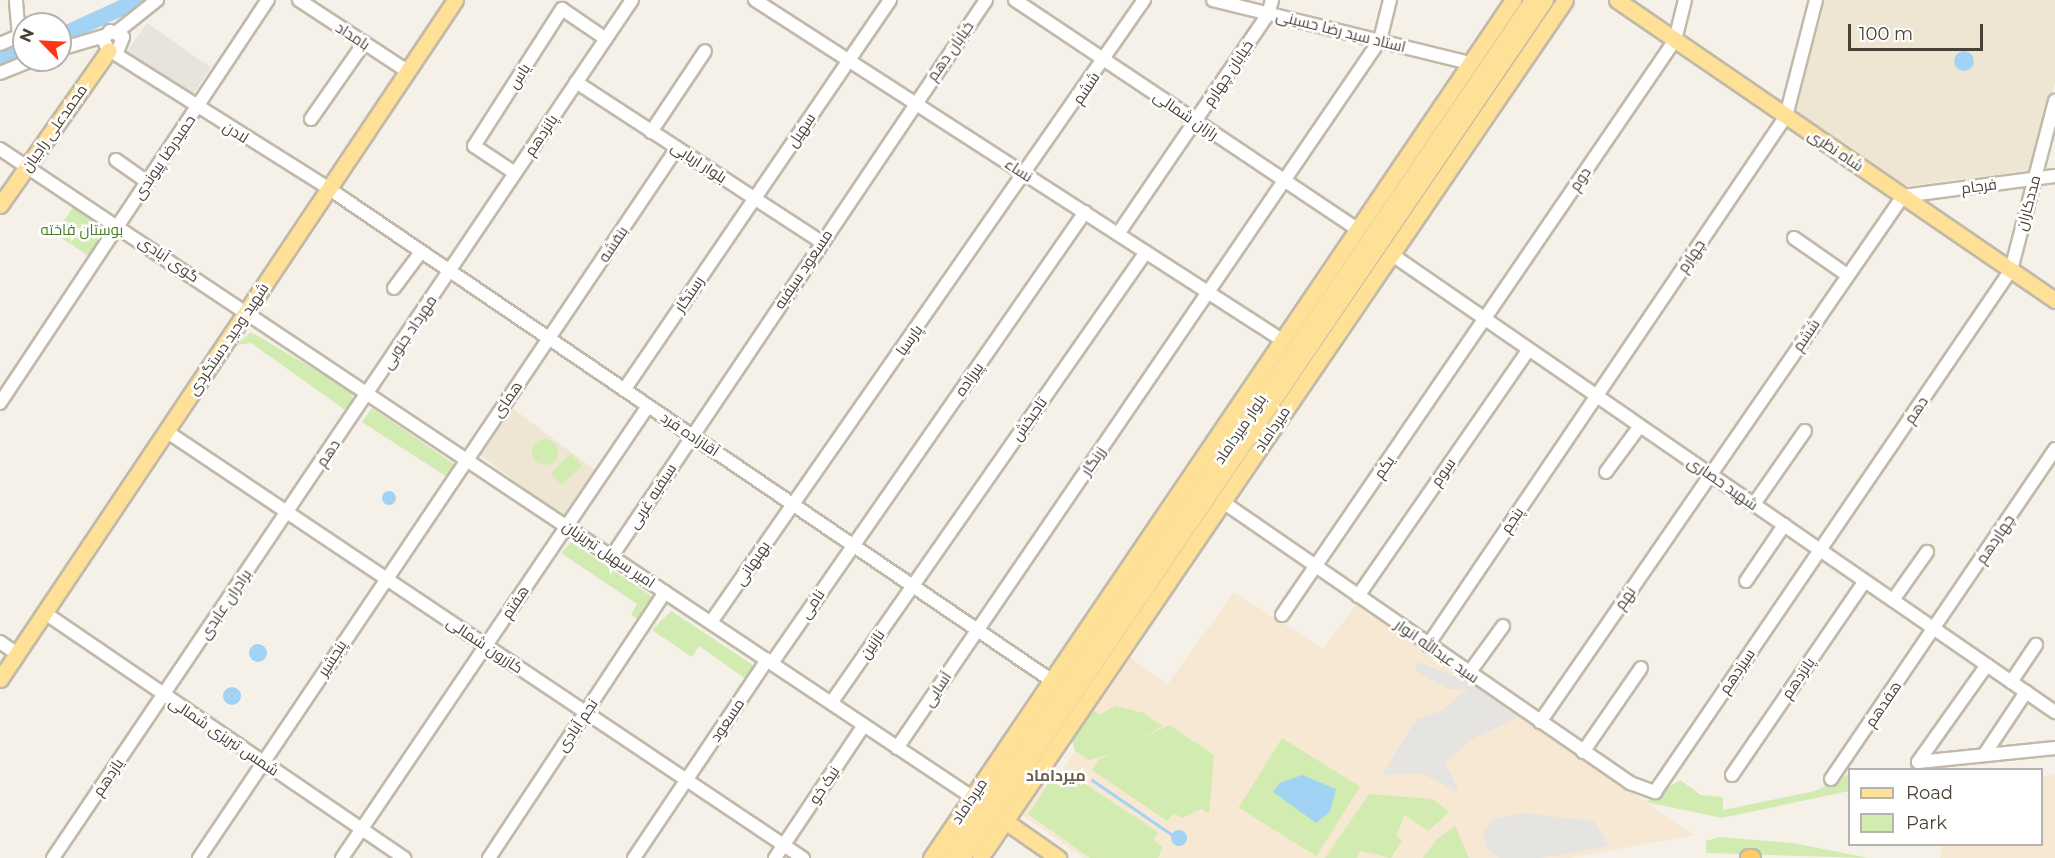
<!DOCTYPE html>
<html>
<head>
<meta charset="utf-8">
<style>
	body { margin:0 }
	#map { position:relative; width:2055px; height:858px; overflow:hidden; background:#f5f1e8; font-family:Montserrat,Cairo,sans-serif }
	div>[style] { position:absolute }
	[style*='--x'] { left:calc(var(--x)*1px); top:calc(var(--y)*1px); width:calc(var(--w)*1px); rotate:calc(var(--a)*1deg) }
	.commercial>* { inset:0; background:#f7e8d3 }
	.industrial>* { inset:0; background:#e7e3dd; transform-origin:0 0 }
	.education>* { inset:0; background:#eee6d2; transform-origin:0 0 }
	.green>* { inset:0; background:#d1ebb0; transform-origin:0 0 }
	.round { border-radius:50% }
	.parking>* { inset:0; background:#e6e4e0 }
	.water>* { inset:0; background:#a3d3f4 }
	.stream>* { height:3px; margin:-1.5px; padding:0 1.5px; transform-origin:1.5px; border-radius:1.5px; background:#a3d3f4 }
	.river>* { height:16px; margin:-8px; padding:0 8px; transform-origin:8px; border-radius:8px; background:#a3d3f4 }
	.roads { filter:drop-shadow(2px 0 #c1b9aa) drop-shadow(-2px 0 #c1b9aa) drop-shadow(0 2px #c1b9aa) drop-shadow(0 -2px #c1b9aa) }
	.minor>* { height:12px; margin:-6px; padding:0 6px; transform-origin:6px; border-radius:6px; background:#fff }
	.major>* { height:15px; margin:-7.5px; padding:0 7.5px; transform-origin:7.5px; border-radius:7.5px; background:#ffe097 }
	.highway>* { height:16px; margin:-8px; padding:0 8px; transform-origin:8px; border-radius:8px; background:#ffcc69 }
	span { translate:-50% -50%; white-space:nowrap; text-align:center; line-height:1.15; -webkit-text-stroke:5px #fff; paint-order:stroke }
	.street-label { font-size:15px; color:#494136 }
	.park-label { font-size:15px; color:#487e26 }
	.neighbourhood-label { font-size:16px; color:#6c5f4d; font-weight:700 }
	.legend { position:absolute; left:1848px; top:768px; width:195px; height:78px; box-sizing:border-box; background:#fff; border:2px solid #b6b3af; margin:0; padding:8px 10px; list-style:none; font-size:18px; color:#494136 }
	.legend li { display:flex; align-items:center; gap:12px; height:30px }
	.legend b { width:30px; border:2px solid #b6b3af }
	.north { position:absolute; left:12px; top:12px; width:60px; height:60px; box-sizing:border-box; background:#fff; border:2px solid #b6b3af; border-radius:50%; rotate:294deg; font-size:16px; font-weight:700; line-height:24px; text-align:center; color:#494136 }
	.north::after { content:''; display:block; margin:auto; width:21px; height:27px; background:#ff3615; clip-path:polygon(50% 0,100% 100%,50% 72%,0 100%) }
	.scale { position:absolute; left:1848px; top:24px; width:135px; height:27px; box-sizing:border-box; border:3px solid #494136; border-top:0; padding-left:8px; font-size:18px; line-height:21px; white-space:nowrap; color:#494136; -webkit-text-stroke:4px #fff; paint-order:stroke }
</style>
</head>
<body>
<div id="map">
	<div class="commercial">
		<i style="clip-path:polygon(1234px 592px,1323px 649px,1357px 603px,1694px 835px,1570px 858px,1084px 858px,1019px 813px,1042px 778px,1059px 776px,1075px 751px,1072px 738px,1126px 654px,1167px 685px)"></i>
		<i style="clip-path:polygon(2055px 775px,2055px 858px,1940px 858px,1942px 845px,2042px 844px,2042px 776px)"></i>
	</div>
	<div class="industrial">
		<i style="left:147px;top:23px;width:78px;height:35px;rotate:35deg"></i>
	</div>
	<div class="education">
		<i style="clip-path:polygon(1822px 0,2055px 0,2055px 82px,2033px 170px,1907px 186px,1794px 113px)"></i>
		<i style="left:511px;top:407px;width:110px;height:57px;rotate:37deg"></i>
	</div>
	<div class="green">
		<i style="left:75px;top:204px;width:40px;height:36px;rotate:33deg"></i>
		<i style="clip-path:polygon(251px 332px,351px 391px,353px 406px,348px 412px,251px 343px,236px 345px)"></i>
		<i style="clip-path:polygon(372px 408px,454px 464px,447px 477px,362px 422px)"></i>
		<i class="round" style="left:532px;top:439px;width:26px;height:26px"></i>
		<i style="left:571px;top:454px;width:16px;height:28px;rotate:47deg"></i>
		<i style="clip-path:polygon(571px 542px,656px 599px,641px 622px,631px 615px,637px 604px,561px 553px)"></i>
		<i style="clip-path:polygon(671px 611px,756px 667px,746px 679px,699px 646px,692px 657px,652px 630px)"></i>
		<i style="clip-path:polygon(1115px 706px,1144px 713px,1163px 726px,1116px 753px,1089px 760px,1075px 751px,1072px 738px,1091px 708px,1099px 715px)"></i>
		<i style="clip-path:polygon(1169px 725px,1214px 755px,1209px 814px,1201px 809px,1182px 818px,1174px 813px,1167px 821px,1092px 770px,1099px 760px)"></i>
		<i style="left:1282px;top:738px;width:92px;height:82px;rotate:32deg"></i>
		<i style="clip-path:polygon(1849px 774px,1849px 791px,1722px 818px,1646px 802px,1680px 780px,1701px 795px,1723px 797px,1723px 810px,1815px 791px)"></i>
		<i style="clip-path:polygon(1049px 783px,1085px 784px,1158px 832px,1153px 840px,1162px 847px,1158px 858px,1090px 858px,1028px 814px)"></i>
		<i style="clip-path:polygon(1369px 794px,1433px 799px,1449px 812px,1428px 831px,1405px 815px,1396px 835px,1402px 840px,1391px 858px,1360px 851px,1357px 858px,1325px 858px)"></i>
		<i style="clip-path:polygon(1455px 826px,1469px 858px,1423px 858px,1436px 840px)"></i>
		<i style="clip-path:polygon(1719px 837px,1793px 843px,1869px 858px,1706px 853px,1706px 841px)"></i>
	</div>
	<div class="parking">
		<i style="clip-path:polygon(1419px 662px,1456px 677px,1461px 674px,1521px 716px,1471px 740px,1445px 763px,1460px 793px,1423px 774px,1382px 775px,1416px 720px,1441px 711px,1468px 689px,1448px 689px,1414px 670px)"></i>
		<i style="clip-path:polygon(1521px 813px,1594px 821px,1609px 846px,1541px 858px,1500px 858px,1487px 849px,1483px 832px,1493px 819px)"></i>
	</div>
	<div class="water">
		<i class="round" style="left:1954px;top:51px;width:20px;height:20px"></i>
		<i class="round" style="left:382px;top:491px;width:14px;height:14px"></i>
		<i class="round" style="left:249px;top:644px;width:18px;height:18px"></i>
		<i class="round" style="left:223px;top:687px;width:18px;height:18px"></i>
		<i style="clip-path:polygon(1302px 775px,1336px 789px,1330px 812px,1316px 823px,1273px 792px,1280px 783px)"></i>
		<i class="round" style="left:1171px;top:830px;width:16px;height:16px"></i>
	</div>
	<div class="stream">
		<i style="--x:1092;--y:780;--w:96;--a:34.4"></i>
	</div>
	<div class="river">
		<i style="--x:60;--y:36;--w:87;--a:-24.5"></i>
		<i style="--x:0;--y:61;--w:26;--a:-21"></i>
	</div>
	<div class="roads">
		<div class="minor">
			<i style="--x:299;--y:0;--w:129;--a:33.3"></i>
			<i style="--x:755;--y:0;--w:627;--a:32.83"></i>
			<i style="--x:1015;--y:0;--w:412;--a:33.8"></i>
			<i style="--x:1213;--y:0;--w:265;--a:13.8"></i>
			<i style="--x:118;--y:31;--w:50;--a:-38.5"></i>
			<i style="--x:0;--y:44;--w:21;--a:-23"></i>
			<i style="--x:19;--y:36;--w:36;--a:-95"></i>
			<i style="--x:60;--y:49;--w:46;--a:-16.5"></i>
			<i style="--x:117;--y:52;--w:16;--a:-68"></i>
			<i style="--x:123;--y:37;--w:14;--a:-155"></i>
			<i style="--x:110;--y:31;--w:11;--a:128"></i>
			<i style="--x:103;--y:40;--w:12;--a:59"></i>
			<i style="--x:109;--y:50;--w:259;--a:32.2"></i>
			<i style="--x:328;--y:188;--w:875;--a:34.24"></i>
			<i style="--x:0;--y:73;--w:35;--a:-22"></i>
			<i style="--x:576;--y:82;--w:293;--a:33.1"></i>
			<i style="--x:311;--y:119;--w:93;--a:-55.1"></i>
			<i style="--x:651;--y:132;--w:97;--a:-56.3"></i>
			<i style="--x:0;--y:149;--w:1168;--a:33.69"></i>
			<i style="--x:116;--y:160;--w:38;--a:35"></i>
			<i style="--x:515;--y:173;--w:49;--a:-146.6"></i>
			<i style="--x:474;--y:146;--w:163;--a:-57.3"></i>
			<i style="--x:562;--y:9;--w:53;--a:34.3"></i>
			<i style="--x:1118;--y:234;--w:266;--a:-55.7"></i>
			<i style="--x:1268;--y:14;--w:15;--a:-74"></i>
			<i style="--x:1794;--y:238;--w:65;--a:34.9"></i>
			<i style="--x:1391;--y:254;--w:807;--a:34.6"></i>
			<i style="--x:394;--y:288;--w:45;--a:-53.1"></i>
			<i style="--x:624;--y:390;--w:472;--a:-55.7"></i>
			<i style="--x:0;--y:403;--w:484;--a:-56.4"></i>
			<i style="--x:166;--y:431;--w:767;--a:33.84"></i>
			<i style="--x:1606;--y:472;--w:57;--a:-53.5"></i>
			<i style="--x:1223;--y:502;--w:495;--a:34.6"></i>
			<i style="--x:1630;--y:783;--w:27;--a:20"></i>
			<i style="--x:1655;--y:792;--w:632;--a:-55.71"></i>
			<i style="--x:2011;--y:270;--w:175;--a:-75.4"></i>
			<i style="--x:1754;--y:504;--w:89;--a:-55.1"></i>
			<i style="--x:612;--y:556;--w:670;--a:-56.07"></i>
			<i style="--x:1746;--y:581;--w:68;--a:-55.8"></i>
			<i style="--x:1358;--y:596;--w:300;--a:-55.3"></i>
			<i style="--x:1893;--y:600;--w:59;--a:-54.7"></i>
			<i style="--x:45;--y:613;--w:435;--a:34.3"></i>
			<i style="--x:1282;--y:615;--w:696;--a:-55.65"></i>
			<i style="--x:1675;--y:40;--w:41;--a:-76"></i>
			<i style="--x:711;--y:622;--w:758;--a:-55.16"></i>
			<i style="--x:0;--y:642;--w:21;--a:35"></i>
			<i style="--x:1428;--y:645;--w:639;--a:-55.91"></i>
			<i style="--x:1786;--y:116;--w:120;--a:-75.5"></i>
			<i style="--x:772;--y:663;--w:549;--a:-55.24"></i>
			<i style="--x:1469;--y:673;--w:58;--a:-54.1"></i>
			<i style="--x:2011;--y:682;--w:45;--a:-56"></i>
			<i style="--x:831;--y:703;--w:550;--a:-55.07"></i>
			<i style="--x:1540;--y:722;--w:639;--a:-55.39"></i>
			<i style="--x:1903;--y:196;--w:153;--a:-7.5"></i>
			<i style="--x:897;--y:748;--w:857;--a:-55.7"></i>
			<i style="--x:1380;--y:40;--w:41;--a:-76"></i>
			<i style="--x:1583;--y:752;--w:102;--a:-55.4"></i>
			<i style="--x:1984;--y:755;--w:76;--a:-56.3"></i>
			<i style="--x:1918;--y:762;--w:138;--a:-5.8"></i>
			<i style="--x:1918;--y:762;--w:119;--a:-54.6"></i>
			<i style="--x:1732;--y:775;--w:235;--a:-55.6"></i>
			<i style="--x:1831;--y:779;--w:399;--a:-55.8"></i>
			<i style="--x:53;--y:858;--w:1035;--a:-55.99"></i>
			<i style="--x:199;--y:858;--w:856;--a:-56.05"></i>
			<i style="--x:342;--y:858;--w:546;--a:-55.9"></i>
			<i style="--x:489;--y:858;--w:319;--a:-56.5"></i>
			<i style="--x:634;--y:858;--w:239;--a:-56.1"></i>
			<i style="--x:775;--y:858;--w:160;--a:-56.2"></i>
		</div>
		<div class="major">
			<i style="--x:1617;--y:0;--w:531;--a:34.41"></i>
			<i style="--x:0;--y:205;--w:189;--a:-54.9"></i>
			<i style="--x:0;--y:679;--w:817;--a:-56.17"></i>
			<i style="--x:1005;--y:821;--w:65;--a:34.9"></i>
			<i style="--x:931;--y:858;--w:1037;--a:-55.85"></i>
			<i style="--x:948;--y:858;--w:1038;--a:-55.76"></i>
			<i style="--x:962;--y:858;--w:1037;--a:-55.8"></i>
			<i style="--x:980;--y:858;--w:1038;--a:-55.71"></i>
		</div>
		<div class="highway">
			<i style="--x:1749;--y:858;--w:3;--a:0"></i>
		</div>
	</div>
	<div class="street-label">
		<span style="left:1341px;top:31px;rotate:14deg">استاد سید رضا حسینی</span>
		<span style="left:353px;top:36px;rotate:33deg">بامداد</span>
		<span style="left:950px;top:51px;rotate:-55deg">خیابان دهم</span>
		<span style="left:1228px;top:73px;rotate:-56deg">خیابان چهارم</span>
		<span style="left:519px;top:76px;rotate:-57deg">یاس</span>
		<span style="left:1086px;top:88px;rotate:-56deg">ششم</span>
		<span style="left:1186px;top:115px;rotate:34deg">رازان شمالی</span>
		<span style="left:54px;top:128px;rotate:-55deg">محمدعلی راجیان</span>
		<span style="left:801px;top:130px;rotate:-56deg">سهیل</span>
		<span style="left:236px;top:132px;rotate:32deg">لادن</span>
		<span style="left:541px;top:135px;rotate:-56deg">پانزدهم</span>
		<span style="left:1836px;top:150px;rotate:34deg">شاه نظری</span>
		<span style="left:164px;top:157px;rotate:-56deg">حمیدرضا پیوندی</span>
		<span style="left:699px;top:162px;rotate:33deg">بلوار اربابی</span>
		<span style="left:1019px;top:170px;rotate:33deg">نساء</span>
		<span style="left:1580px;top:179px;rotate:-56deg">دوم</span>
		<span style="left:1979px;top:186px;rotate:-7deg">فرجام</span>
		<span style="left:2028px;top:203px;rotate:-75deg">مددکاران</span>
		<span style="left:613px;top:244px;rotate:-56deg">بنفشه</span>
		<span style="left:1691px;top:256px;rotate:-56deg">چهارم</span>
		<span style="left:169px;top:259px;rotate:34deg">گوی آبادی</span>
		<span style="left:803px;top:269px;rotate:-56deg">مسعود سیفیه</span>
		<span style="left:689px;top:294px;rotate:-56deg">رستگار</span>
		<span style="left:409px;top:332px;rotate:-56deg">مهرداد جنوبی</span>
		<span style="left:1806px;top:335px;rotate:-56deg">ششم</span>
		<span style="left:228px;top:339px;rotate:-56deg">شهید وحید دستگردی</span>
		<span style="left:909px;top:340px;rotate:-54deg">پارسیا</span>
		<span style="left:969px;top:379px;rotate:-55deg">پیرزاده</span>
		<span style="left:507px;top:399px;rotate:-55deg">همای</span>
		<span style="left:1916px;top:410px;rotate:-56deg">دهم</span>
		<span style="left:1029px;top:419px;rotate:-55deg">تاجبخش</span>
		<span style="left:1240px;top:429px;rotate:-56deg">بلوار میرداماد</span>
		<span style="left:1272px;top:429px;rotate:-56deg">میرداماد</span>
		<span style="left:690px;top:434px;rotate:34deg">آقازاده فرد</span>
		<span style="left:328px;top:453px;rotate:-56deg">دهم</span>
		<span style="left:1093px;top:461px;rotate:-56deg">زرنگار</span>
		<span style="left:1384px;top:467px;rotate:-56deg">یکم</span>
		<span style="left:1443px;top:472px;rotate:-55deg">سوم</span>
		<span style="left:1723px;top:483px;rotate:35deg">شهید حصاری</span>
		<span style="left:652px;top:496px;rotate:-57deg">سیفیه غربی</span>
		<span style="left:1512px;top:520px;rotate:-56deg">پنجم</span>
		<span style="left:1995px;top:539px;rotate:-56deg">چهاردهم</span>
		<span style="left:609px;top:554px;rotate:34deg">امیر سهیل تبریزیان</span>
		<span style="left:752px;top:563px;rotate:-56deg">بهبهانی</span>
		<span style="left:1625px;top:598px;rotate:-55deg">نهم</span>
		<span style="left:515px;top:602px;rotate:-56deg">هفتم</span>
		<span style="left:225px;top:604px;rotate:-56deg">برادران عابدی</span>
		<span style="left:812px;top:604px;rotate:-56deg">نامی</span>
		<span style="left:872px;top:644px;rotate:-55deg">نازنین</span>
		<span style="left:485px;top:645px;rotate:34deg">کازرون شمالی</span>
		<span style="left:1437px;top:651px;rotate:35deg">سید عبدالله انوار</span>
		<span style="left:332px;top:658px;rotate:-57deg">پنجشیر</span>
		<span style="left:1737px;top:671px;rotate:-56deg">سیزدهم</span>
		<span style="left:1798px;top:678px;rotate:-56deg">پانزدهم</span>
		<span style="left:937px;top:689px;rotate:-56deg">آسایی</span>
		<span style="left:1883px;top:704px;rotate:-56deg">هفدهم</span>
		<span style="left:727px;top:720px;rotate:-56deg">مسعود</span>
		<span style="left:577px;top:725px;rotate:-56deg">نجم آبادی</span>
		<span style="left:224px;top:736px;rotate:34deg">شمس تبریزی شمالی</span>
		<span style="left:108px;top:777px;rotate:-56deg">یازدهم</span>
		<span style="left:824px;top:785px;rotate:-56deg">نیک خو</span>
		<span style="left:969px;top:801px;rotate:-56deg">میرداماد</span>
	</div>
	<div class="park-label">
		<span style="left:82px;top:230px">بوستان فاخته</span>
	</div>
	<div class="neighbourhood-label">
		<span style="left:1056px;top:776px">میرداماد</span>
	</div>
	<ul class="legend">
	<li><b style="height:8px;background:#ffe097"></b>Road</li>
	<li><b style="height:16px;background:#d1ebb0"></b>Park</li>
	</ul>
	<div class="north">N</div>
	<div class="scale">100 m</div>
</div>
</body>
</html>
